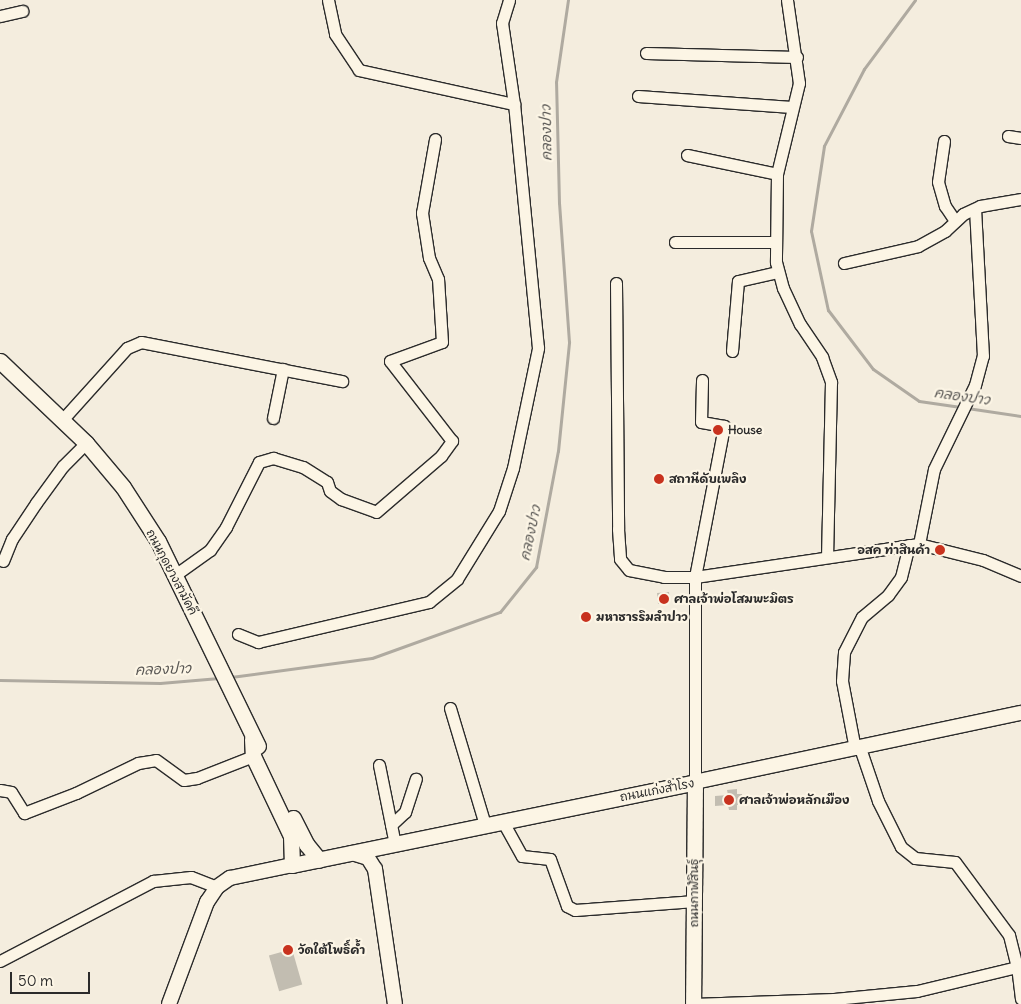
<!DOCTYPE html>
<html>
<head>
<meta charset="utf-8">
<style>
	body { margin:0 }
	#map { position:relative; width:1021px; height:1004px; overflow:hidden; background:#f4edde; font-family:Delius,"Playpen Sans Thai",sans-serif }
	div>[style] { position:absolute }
	[style*='--x'] { left:calc(var(--x)*1px); top:calc(var(--y)*1px); width:calc(var(--w)*1px); rotate:calc(var(--a)*1deg) }
	.stream>* { height:3px; margin:-1.5px; padding:0 1.5px; transform-origin:1.5px; border-radius:1.5px; background:#afaaa0 }
	.building>* { inset:0; background:#c2bdb1; transform-origin:0 0 }
	.roads { filter:drop-shadow(1px 0 #2b2b2b) drop-shadow(-1px 0 #2b2b2b) drop-shadow(0 1px #2b2b2b) drop-shadow(0 -1px #2b2b2b) }
	.minor>* { height:11px; margin:-5.5px; padding:0 5.5px; transform-origin:5.5px; border-radius:5.5px; background:#fcf5e5 }
	.tertiary>* { height:14px; margin:-7px; padding:0 7px; transform-origin:7px; border-radius:7px; background:#fcf5e5 }
	.secondary>* { height:15px; margin:-7.5px; padding:0 7.5px; transform-origin:7.5px; border-radius:7.5px; background:#fcf5e5 }
	.dots>* { width:14px; height:14px; translate:-50% -50%; box-sizing:border-box; border:2px solid #fcf5e5; border-radius:50% }
	span { translate:-50% -50%; white-space:nowrap; text-align:center; line-height:1.15; -webkit-text-stroke:4.5px #fcf5e5; paint-order:stroke }
	.poi-label { font-size:12px; color:#2b2b2b; font-weight:700 }
	.left { translate:0 -50%; text-align:left }
	.right { translate:-100% -50%; text-align:right }
	.street-label { font-size:12px; color:#2b2b2b }
	.water-label { font-size:14px; color:#595754; font-style:italic }
	.scale { position:absolute; left:10px; top:972px; width:80px; height:22px; box-sizing:border-box; border:2px solid #2b2b2b; border-top:0; padding-left:6px; font-size:15px; line-height:18px; white-space:nowrap; color:#2b2b2b; -webkit-text-stroke:4px #fcf5e5; paint-order:stroke }
</style>
</head>
<body>
<div id="map">
	<div class="stream">
		<i style="--x:915;--y:0;--w:86;--a:126.5"></i>
		<i style="--x:864;--y:69;--w:87;--a:117.5"></i>
		<i style="--x:824;--y:146;--w:86;--a:98.7"></i>
		<i style="--x:811;--y:231;--w:81;--a:77.9"></i>
		<i style="--x:828;--y:310;--w:74;--a:52.7"></i>
		<i style="--x:873;--y:369;--w:56;--a:34.8"></i>
		<i style="--x:919;--y:401;--w:42;--a:8.1"></i>
		<i style="--x:967;--y:408;--w:55;--a:8.4"></i>
		<i style="--x:231;--y:677;--w:142;--a:-7.7"></i>
		<i style="--x:372;--y:658;--w:136;--a:-19.8"></i>
		<i style="--x:500;--y:612;--w:58;--a:-51.3"></i>
		<i style="--x:536;--y:567;--w:118;--a:-79.3"></i>
		<i style="--x:558;--y:451;--w:110;--a:-84.2"></i>
		<i style="--x:569;--y:342;--w:139;--a:-94.1"></i>
		<i style="--x:559;--y:203;--w:121;--a:-91.4"></i>
		<i style="--x:556;--y:82;--w:83;--a:-81.7"></i>
		<i style="--x:0;--y:680;--w:160;--a:1.1"></i>
		<i style="--x:160;--y:683;--w:59;--a:-4.8"></i>
	</div>
	<div class="building">
		<i style="left:669px;top:592px;width:11px;height:12px;rotate:85deg"></i>
		<i style="clip-path:polygon(737px 789px,737px 794px,742px 794px,743px 804px,737px 805px,737px 810px,729px 810px,728px 805px,715px 806px,715px 796px,728px 795px,727px 790px)"></i>
		<i style="left:292px;top:949px;width:37px;height:24px;rotate:74deg"></i>
	</div>
	<div class="roads">
		<div class="minor">
			<i style="--x:328;--y:0;--w:35;--a:78"></i>
			<i style="--x:335;--y:34;--w:43;--a:56.3"></i>
			<i style="--x:359;--y:70;--w:159;--a:12.4"></i>
			<i style="--x:787;--y:0;--w:84;--a:81.8"></i>
			<i style="--x:799;--y:83;--w:94;--a:103.6"></i>
			<i style="--x:777;--y:174;--w:88;--a:90.7"></i>
			<i style="--x:776;--y:262;--w:27;--a:75"></i>
			<i style="--x:783;--y:288;--w:40;--a:65"></i>
			<i style="--x:800;--y:324;--w:40;--a:56"></i>
			<i style="--x:822;--y:357;--w:27;--a:70"></i>
			<i style="--x:831;--y:382;--w:175;--a:91.3"></i>
			<i style="--x:0;--y:16;--w:23;--a:-13"></i>
			<i style="--x:646;--y:53;--w:151;--a:1.5"></i>
			<i style="--x:638;--y:96;--w:154;--a:4.1"></i>
			<i style="--x:1008;--y:136;--w:13;--a:9"></i>
			<i style="--x:944;--y:141;--w:41;--a:98.3"></i>
			<i style="--x:938;--y:182;--w:25;--a:74"></i>
			<i style="--x:945;--y:206;--w:18;--a:56"></i>
			<i style="--x:687;--y:155;--w:92;--a:11.9"></i>
			<i style="--x:675;--y:242;--w:101;--a:0"></i>
			<i style="--x:844;--y:263;--w:76;--a:-12.9"></i>
			<i style="--x:918;--y:246;--w:31;--a:-29"></i>
			<i style="--x:945;--y:231;--w:25;--a:-43"></i>
			<i style="--x:963;--y:214;--w:19;--a:-25"></i>
			<i style="--x:980;--y:206;--w:42;--a:-9.7"></i>
			<i style="--x:616;--y:283;--w:246;--a:89.5"></i>
			<i style="--x:618;--y:529;--w:30;--a:86"></i>
			<i style="--x:620;--y:559;--w:14;--a:51"></i>
			<i style="--x:629;--y:570;--w:36;--a:11"></i>
			<i style="--x:664;--y:577;--w:31;--a:0"></i>
			<i style="--x:695;--y:577;--w:226;--a:-8.4"></i>
			<i style="--x:919;--y:544;--w:66;--a:14"></i>
			<i style="--x:983;--y:560;--w:41;--a:22.8"></i>
			<i style="--x:732;--y:351;--w:70;--a:-85.1"></i>
			<i style="--x:738;--y:281;--w:41;--a:-12.7"></i>
			<i style="--x:273;--y:418;--w:50;--a:-78.5"></i>
			<i style="--x:63;--y:419;--w:96;--a:-48"></i>
			<i style="--x:127;--y:348;--w:15;--a:-23"></i>
			<i style="--x:141;--y:342;--w:205;--a:11"></i>
			<i style="--x:919;--y:544;--w:76;--a:-78.7"></i>
			<i style="--x:934;--y:469;--w:93;--a:-64"></i>
			<i style="--x:975;--y:385;--w:30;--a:-75"></i>
			<i style="--x:983;--y:356;--w:147;--a:-93.1"></i>
			<i style="--x:3;--y:561;--w:24;--a:-68"></i>
			<i style="--x:12;--y:539;--w:43;--a:-56.3"></i>
			<i style="--x:36;--y:503;--w:46;--a:-53.9"></i>
			<i style="--x:63;--y:466;--w:33;--a:-45"></i>
			<i style="--x:175;--y:575;--w:43;--a:-35.5"></i>
			<i style="--x:210;--y:550;--w:28;--a:-55"></i>
			<i style="--x:226;--y:527;--w:73;--a:-63.1"></i>
			<i style="--x:259;--y:462;--w:15;--a:-16"></i>
			<i style="--x:273;--y:458;--w:31;--a:17"></i>
			<i style="--x:303;--y:467;--w:28;--a:32"></i>
			<i style="--x:327;--y:482;--w:9;--a:72"></i>
			<i style="--x:330;--y:491;--w:14;--a:36"></i>
			<i style="--x:341;--y:499;--w:37;--a:20"></i>
			<i style="--x:376;--y:512;--w:86;--a:-40.7"></i>
			<i style="--x:441;--y:456;--w:19;--a:-54"></i>
			<i style="--x:452;--y:441;--w:101;--a:-127.8"></i>
			<i style="--x:390;--y:361;--w:55;--a:-20.1"></i>
			<i style="--x:442;--y:342;--w:63;--a:-93.6"></i>
			<i style="--x:438;--y:279;--w:23;--a:-113"></i>
			<i style="--x:429;--y:258;--w:46;--a:-98.8"></i>
			<i style="--x:422;--y:213;--w:75;--a:-80"></i>
			<i style="--x:238;--y:634;--w:22;--a:22"></i>
			<i style="--x:258;--y:642;--w:176;--a:-13.2"></i>
			<i style="--x:429;--y:602;--w:36;--a:-39"></i>
			<i style="--x:457;--y:579;--w:80;--a:-58.3"></i>
			<i style="--x:499;--y:511;--w:45;--a:-72"></i>
			<i style="--x:513;--y:468;--w:123;--a:-78.2"></i>
			<i style="--x:538;--y:348;--w:245;--a:-95.6"></i>
			<i style="--x:514;--y:104;--w:82;--a:-98.4"></i>
			<i style="--x:502;--y:23;--w:24;--a:-73"></i>
			<i style="--x:450;--y:708;--w:122;--a:73.3"></i>
			<i style="--x:860;--y:748;--w:56;--a:71.2"></i>
			<i style="--x:878;--y:801;--w:51;--a:63.4"></i>
			<i style="--x:901;--y:847;--w:18;--a:38"></i>
			<i style="--x:915;--y:858;--w:40;--a:5.7"></i>
			<i style="--x:955;--y:862;--w:91;--a:53.5"></i>
			<i style="--x:1009;--y:935;--w:32;--a:76"></i>
			<i style="--x:1017;--y:966;--w:33;--a:83"></i>
			<i style="--x:855;--y:749;--w:69;--a:-100.8"></i>
			<i style="--x:842;--y:681;--w:29;--a:-86"></i>
			<i style="--x:844;--y:652;--w:39;--a:-63"></i>
			<i style="--x:862;--y:617;--w:34;--a:-40"></i>
			<i style="--x:888;--y:595;--w:22;--a:-54"></i>
			<i style="--x:901;--y:577;--w:33;--a:-76"></i>
			<i style="--x:379;--y:765;--w:81;--a:78.6"></i>
			<i style="--x:695;--y:782;--w:205;--a:-90"></i>
			<i style="--x:695;--y:577;--w:154;--a:-79.1"></i>
			<i style="--x:724;--y:426;--w:23;--a:-170"></i>
			<i style="--x:701;--y:422;--w:42;--a:-88.6"></i>
			<i style="--x:0;--y:790;--w:11;--a:10"></i>
			<i style="--x:11;--y:792;--w:25;--a:58"></i>
			<i style="--x:24;--y:813;--w:56;--a:-21"></i>
			<i style="--x:76;--y:793;--w:69;--a:-25.8"></i>
			<i style="--x:138;--y:763;--w:18;--a:-9"></i>
			<i style="--x:156;--y:760;--w:34;--a:36"></i>
			<i style="--x:184;--y:780;--w:13;--a:-9"></i>
			<i style="--x:197;--y:778;--w:60;--a:-21.4"></i>
			<i style="--x:503;--y:822;--w:39;--a:61"></i>
			<i style="--x:522;--y:856;--w:28;--a:6"></i>
			<i style="--x:550;--y:859;--w:50;--a:70.1"></i>
			<i style="--x:567;--y:906;--w:9;--a:27"></i>
			<i style="--x:575;--y:910;--w:120;--a:-4.3"></i>
			<i style="--x:391;--y:825;--w:19;--a:-43"></i>
			<i style="--x:405;--y:812;--w:35;--a:-72"></i>
			<i style="--x:0;--y:961;--w:173;--a:-27.6"></i>
			<i style="--x:153;--y:881;--w:38;--a:-6"></i>
			<i style="--x:191;--y:877;--w:28;--a:21"></i>
			<i style="--x:693;--y:1004;--w:141;--a:-2"></i>
			<i style="--x:834;--y:999;--w:83;--a:-5.5"></i>
			<i style="--x:917;--y:991;--w:107;--a:-13.5"></i>
		</div>
		<div class="tertiary">
			<i style="--x:695;--y:782;--w:333;--a:-12"></i>
			<i style="--x:352;--y:853;--w:17;--a:17"></i>
			<i style="--x:368;--y:858;--w:13;--a:58"></i>
			<i style="--x:375;--y:869;--w:136;--a:81.6"></i>
			<i style="--x:169;--y:1004;--w:109;--a:-69.6"></i>
			<i style="--x:207;--y:902;--w:18;--a:-56"></i>
			<i style="--x:217;--y:887;--w:16;--a:-35"></i>
			<i style="--x:230;--y:878;--w:63;--a:-11.8"></i>
		</div>
		<div class="secondary">
			<i style="--x:0;--y:361;--w:119;--a:43.6"></i>
			<i style="--x:86;--y:443;--w:57;--a:49.9"></i>
			<i style="--x:123;--y:487;--w:64;--a:57.1"></i>
			<i style="--x:158;--y:541;--w:228;--a:64"></i>
			<i style="--x:252;--y:739;--w:17;--a:87"></i>
			<i style="--x:253;--y:756;--w:89;--a:64.6"></i>
			<i style="--x:291;--y:836;--w:29;--a:88"></i>
			<i style="--x:292;--y:865;--w:411;--a:-11.6"></i>
			<i style="--x:695;--y:782;--w:222;--a:90.5"></i>
			<i style="--x:293;--y:818;--w:30;--a:63"></i>
			<i style="--x:307;--y:845;--w:19;--a:51"></i>
		</div>
	</div>
	<div class="dots">
		<i style="left:718px;top:430px;background:#c8321e"></i>
		<i style="left:659px;top:479px;background:#c8321e"></i>
		<i style="left:940px;top:550px;background:#c8321e"></i>
		<i style="left:664px;top:599px;background:#c8321e"></i>
		<i style="left:586px;top:617px;background:#c8321e"></i>
		<i style="left:729px;top:800px;background:#c8321e"></i>
		<i style="left:288px;top:950px;background:#c8321e"></i>
	</div>
	<div class="poi-label">
		<span class="left" style="left:728px;top:430px">House</span>
		<span class="left" style="left:669px;top:479px">สถานีดับเพลิง</span>
		<span class="right" style="left:930px;top:550px">อสค ท่าสินค้า</span>
		<span class="left" style="left:674px;top:599px">ศาลเจ้าพ่อโสมพะมิตร</span>
		<span class="left" style="left:596px;top:617px">มหาธารริมลำปาว</span>
		<span class="left" style="left:739px;top:800px">ศาลเจ้าพ่อหลักเมือง</span>
		<span class="left" style="left:298px;top:950px">วัดใต้โพธิ์คำ้</span>
	</div>
	<div class="street-label">
		<span style="left:172px;top:572px;rotate:62deg">ถนนกุดยางสามัคคี</span>
		<span style="left:657px;top:790px;rotate:-11deg">ถนนแก่งสำโรง</span>
		<span style="left:694px;top:893px;rotate:-90deg">ถนนกาฬสินธุ์</span>
	</div>
	<div class="water-label">
		<span style="left:546px;top:133px;rotate:-91deg">คลองปาว</span>
		<span style="left:962px;top:396px;rotate:8deg">คลองปาว</span>
		<span style="left:530px;top:533px;rotate:-78deg">คลองปาว</span>
		<span style="left:163px;top:669px;rotate:-2deg">คลองปาว</span>
	</div>
	<div class="scale">50 m</div>
</div>
</body>
</html>
